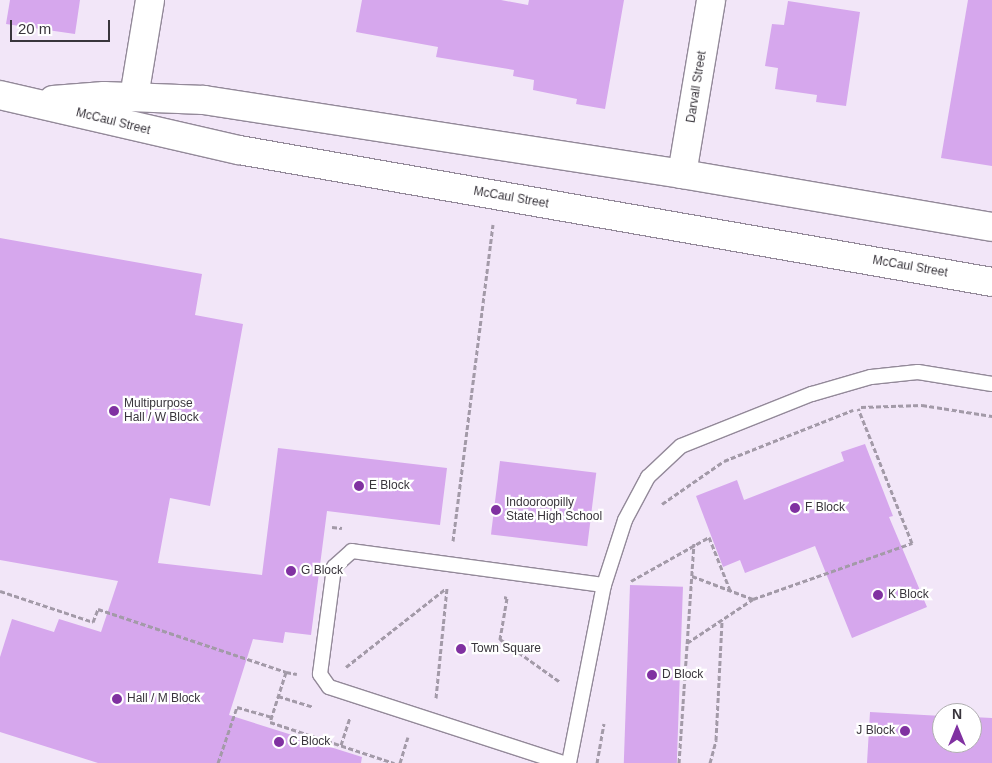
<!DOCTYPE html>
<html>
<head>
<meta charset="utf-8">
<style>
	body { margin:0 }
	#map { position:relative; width:992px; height:763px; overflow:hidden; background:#f2e6f8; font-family:Arial,sans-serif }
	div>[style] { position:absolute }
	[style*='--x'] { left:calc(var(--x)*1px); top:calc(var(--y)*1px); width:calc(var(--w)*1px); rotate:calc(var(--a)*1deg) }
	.building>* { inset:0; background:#d6a7ed; transform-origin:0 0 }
	.path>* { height:3px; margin-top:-1.5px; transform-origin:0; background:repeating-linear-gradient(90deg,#a39aa8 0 5px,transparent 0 7.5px) }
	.roads { filter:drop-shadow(1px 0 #938999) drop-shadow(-1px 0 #938999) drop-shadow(0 1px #938999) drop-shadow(0 -1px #938999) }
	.lane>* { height:14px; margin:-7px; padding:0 7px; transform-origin:7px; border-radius:7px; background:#fff }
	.street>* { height:28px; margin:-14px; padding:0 14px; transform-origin:14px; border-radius:14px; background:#fff }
	.dots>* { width:14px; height:14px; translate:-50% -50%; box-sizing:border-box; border:2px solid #fff; border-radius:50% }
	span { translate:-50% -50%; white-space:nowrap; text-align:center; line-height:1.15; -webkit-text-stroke:4.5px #fff; paint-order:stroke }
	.street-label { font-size:12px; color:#39353c }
	.poi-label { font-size:12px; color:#39353c }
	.left { translate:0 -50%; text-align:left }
	.right { translate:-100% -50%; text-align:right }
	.north { position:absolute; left:932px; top:703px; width:50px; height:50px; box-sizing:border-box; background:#fff; border:1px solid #b0aeb1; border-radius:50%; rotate:0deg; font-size:14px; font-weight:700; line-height:20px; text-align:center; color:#39353c }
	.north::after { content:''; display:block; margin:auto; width:18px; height:22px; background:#8031a1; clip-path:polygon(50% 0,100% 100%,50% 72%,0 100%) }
	.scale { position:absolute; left:10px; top:20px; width:100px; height:22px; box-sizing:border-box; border:2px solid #39353c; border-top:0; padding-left:6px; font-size:15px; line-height:18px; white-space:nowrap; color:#39353c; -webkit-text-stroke:4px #fff; paint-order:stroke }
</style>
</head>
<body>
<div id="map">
	<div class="building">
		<i style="clip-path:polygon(10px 0,80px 0,75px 34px,6px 24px)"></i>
		<i style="clip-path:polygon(362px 0,501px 0,528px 5px,529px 0,624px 0,605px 109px,576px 104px,577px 99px,533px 90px,534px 80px,513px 76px,514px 70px,436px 57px,438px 47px,356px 32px)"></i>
		<i style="clip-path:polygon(968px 0,992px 0,992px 166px,941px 158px)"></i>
		<i style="clip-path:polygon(788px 1px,860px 12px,846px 106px,816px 102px,817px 95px,775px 89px,778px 68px,765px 66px,772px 24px,784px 25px)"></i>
		<i style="clip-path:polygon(0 238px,202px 274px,195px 315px,243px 324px,210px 506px,170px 498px,158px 563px,262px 575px,278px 448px,447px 468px,440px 525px,327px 511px,311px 635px,285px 632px,283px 643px,253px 639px,229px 715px,362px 757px,361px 763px,98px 763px,0 732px,0 657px,12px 619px,54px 632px,59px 619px,101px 632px,118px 581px,0 560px)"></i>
		<i style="clip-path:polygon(865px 444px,893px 516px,889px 517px,927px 607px,852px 638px,815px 546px,745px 573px,740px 560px,723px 567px,696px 496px,737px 480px,744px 500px,844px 461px,841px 452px)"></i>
		<i style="left:500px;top:461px;width:97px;height:74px;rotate:7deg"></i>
		<i style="left:630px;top:585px;width:53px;height:178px;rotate:2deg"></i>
		<i style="clip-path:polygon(870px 712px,942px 716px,942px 743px,972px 743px,972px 717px,992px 718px,992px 763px,867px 763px)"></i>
	</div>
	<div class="path">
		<i style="--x:861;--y:407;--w:61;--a:-1.9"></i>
		<i style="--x:922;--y:405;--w:71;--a:8.9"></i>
		<i style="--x:662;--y:504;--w:75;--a:-34.7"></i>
		<i style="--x:724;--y:461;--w:139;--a:-21.6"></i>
		<i style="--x:332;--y:527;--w:10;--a:6"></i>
		<i style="--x:453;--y:541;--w:319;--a:-82.8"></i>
		<i style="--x:692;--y:576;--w:65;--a:20.7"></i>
		<i style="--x:631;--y:581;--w:90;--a:-29.4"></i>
		<i style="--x:709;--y:537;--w:57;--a:68.4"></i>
		<i style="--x:0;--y:591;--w:98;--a:18.4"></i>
		<i style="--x:93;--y:622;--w:14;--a:-69"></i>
		<i style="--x:98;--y:609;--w:198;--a:18.5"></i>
		<i style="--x:286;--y:672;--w:52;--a:107.7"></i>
		<i style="--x:270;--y:722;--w:131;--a:18.3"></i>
		<i style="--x:504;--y:597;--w:3;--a:18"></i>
		<i style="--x:507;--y:598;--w:42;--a:99.7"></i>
		<i style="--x:500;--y:639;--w:74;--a:35.6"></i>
		<i style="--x:687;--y:643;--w:79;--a:-33.7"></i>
		<i style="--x:753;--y:599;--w:169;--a:-19.4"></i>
		<i style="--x:912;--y:543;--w:145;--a:-111.8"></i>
		<i style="--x:346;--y:667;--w:126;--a:-38.2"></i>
		<i style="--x:286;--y:672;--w:11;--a:10"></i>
		<i style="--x:278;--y:696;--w:37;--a:17"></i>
		<i style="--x:436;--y:698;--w:112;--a:-84.3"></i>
		<i style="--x:341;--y:745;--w:28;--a:-72"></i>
		<i style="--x:218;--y:763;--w:59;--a:-71.3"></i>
		<i style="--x:237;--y:707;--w:35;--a:16"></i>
		<i style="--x:400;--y:763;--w:27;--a:-73"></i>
		<i style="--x:597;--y:763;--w:40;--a:-80"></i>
		<i style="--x:679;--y:763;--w:220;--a:-86.1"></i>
		<i style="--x:710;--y:763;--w:24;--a:-75"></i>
		<i style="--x:716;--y:740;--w:120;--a:-87.1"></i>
	</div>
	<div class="roads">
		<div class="lane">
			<i style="--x:563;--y:763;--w:246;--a:-162"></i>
			<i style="--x:329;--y:687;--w:16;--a:-125"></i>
			<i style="--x:320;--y:674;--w:108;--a:-82.5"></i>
			<i style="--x:334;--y:567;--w:24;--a:-42"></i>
			<i style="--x:352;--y:551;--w:254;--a:7.7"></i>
			<i style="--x:569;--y:763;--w:181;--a:-78.9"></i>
			<i style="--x:604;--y:585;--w:68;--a:-72.1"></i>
			<i style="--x:625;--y:520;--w:49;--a:-61.9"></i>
			<i style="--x:648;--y:477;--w:45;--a:-43.2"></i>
			<i style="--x:681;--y:446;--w:141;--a:-21.7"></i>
			<i style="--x:812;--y:394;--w:61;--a:-16.1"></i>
			<i style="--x:871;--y:377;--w:47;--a:-6.1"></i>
			<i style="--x:918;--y:372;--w:75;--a:9.2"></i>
		</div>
		<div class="street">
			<i style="--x:0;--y:95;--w:245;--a:13"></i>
			<i style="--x:239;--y:150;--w:764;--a:9.94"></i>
			<i style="--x:134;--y:97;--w:98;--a:-80.6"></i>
			<i style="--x:53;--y:100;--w:51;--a:-4.5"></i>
			<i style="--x:104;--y:96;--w:100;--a:2.3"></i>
			<i style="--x:204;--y:100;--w:484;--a:8.8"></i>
			<i style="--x:682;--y:174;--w:314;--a:9.7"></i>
			<i style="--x:682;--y:174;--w:176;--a:-80.5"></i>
		</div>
	</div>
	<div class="dots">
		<i style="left:114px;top:411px;background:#8031a1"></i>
		<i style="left:359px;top:486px;background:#8031a1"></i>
		<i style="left:795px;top:508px;background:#8031a1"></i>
		<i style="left:496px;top:510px;background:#8031a1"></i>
		<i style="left:291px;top:571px;background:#8031a1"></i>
		<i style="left:878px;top:595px;background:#8031a1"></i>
		<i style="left:461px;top:649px;background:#8031a1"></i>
		<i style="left:652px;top:675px;background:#8031a1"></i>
		<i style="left:117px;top:699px;background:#8031a1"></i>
		<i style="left:905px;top:731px;background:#8031a1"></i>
		<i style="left:279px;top:742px;background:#8031a1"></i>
	</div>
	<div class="street-label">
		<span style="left:697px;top:87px;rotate:-81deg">Darvall Street</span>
		<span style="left:113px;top:122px;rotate:14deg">McCaul Street</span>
		<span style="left:511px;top:198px;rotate:10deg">McCaul Street</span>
		<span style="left:910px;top:267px;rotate:10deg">McCaul Street</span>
	</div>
	<div class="poi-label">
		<span class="left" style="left:124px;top:411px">Multipurpose<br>Hall / W Block</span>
		<span class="left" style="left:369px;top:486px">E Block</span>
		<span class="left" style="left:506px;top:510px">Indooroopilly<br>State High School</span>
		<span class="left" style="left:805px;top:508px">F Block</span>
		<span class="left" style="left:301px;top:571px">G Block</span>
		<span class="left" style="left:888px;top:595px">K Block</span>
		<span class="left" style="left:471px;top:649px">Town Square</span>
		<span class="left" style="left:662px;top:675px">D Block</span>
		<span class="left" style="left:127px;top:699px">Hall / M Block</span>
		<span class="right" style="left:895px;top:731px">J Block</span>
		<span class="left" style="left:289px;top:742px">C Block</span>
	</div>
	<div class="north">N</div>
	<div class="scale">20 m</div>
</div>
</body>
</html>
